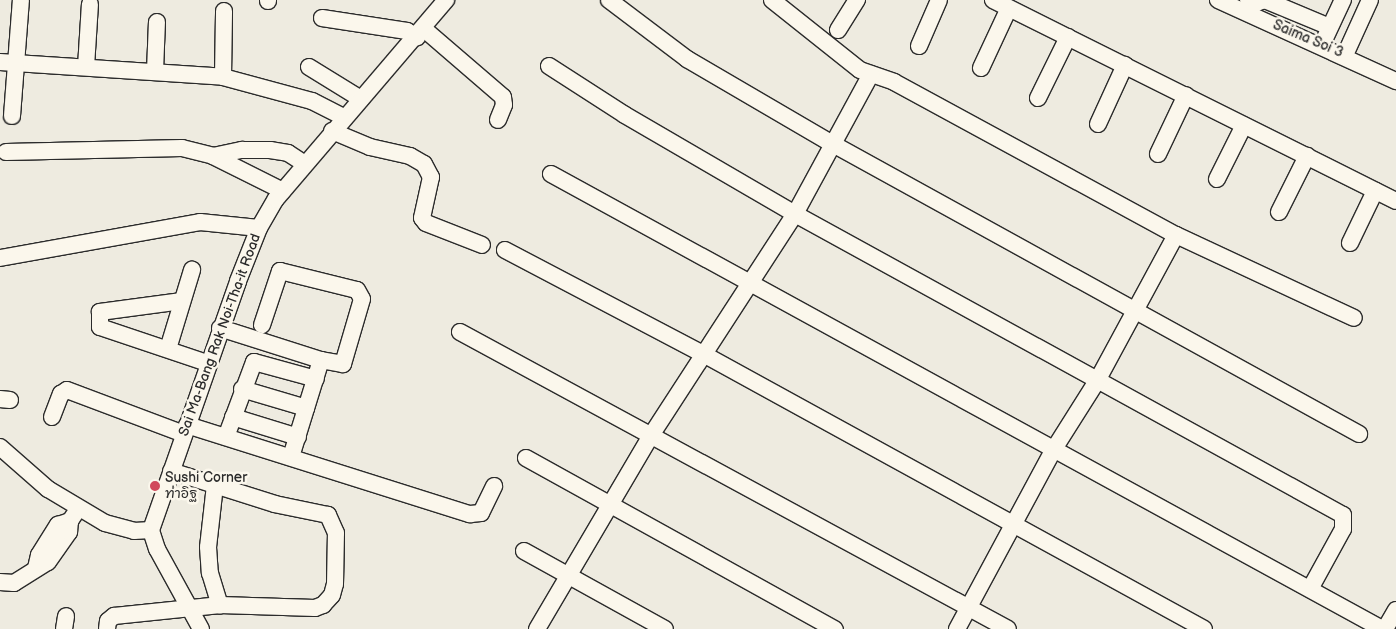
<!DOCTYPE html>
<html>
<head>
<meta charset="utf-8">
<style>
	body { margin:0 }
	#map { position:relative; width:1396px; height:629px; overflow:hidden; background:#eeebe0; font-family:"Balsamiq Sans","Playpen Sans Thai",sans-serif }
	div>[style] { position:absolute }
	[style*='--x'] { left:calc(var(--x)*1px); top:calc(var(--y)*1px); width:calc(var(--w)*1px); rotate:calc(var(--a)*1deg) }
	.roads { filter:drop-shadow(1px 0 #2b2b2b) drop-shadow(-1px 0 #2b2b2b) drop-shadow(0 1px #2b2b2b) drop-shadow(0 -1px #2b2b2b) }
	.minor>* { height:16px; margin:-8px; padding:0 8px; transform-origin:8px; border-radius:8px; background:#fbf7ec }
	.dots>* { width:14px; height:14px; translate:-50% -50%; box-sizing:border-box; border:2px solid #fbf7ec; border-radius:50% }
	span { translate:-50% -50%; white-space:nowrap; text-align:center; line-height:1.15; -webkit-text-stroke:5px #fbf7ec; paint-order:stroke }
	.street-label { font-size:14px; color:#2b2b2b }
	.poi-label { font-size:14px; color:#2b2b2b }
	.left { translate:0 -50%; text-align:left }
</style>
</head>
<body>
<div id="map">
	<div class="roads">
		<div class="minor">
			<i style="--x:268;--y:0;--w:1;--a:90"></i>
			<i style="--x:609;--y:0;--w:98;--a:37.1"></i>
			<i style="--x:687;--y:59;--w:167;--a:30.3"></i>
			<i style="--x:831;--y:143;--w:603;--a:28.86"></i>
			<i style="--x:772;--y:0;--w:112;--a:38.5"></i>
			<i style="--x:860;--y:70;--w:36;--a:19"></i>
			<i style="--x:894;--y:82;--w:321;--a:28.5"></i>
			<i style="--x:1176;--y:235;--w:196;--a:25"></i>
			<i style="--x:993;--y:0;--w:450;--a:26.5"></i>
			<i style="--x:1218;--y:0;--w:196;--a:24.5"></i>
			<i style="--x:1248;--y:0;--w:9;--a:21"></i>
			<i style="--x:1256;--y:3;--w:9;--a:-18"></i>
			<i style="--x:1265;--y:0;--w:70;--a:22.6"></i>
			<i style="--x:322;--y:18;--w:86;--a:8.7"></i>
			<i style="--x:407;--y:31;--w:12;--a:31"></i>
			<i style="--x:424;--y:29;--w:104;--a:40.7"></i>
			<i style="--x:503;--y:97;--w:8;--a:83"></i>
			<i style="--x:504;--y:105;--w:16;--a:112"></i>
			<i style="--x:838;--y:30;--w:36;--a:-58"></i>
			<i style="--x:1326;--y:36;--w:40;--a:-65"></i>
			<i style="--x:919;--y:46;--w:50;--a:-66.5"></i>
			<i style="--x:1345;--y:55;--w:60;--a:-65.6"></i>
			<i style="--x:0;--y:62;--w:224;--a:3.8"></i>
			<i style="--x:223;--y:77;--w:92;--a:15.1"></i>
			<i style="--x:312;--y:101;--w:35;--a:27"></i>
			<i style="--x:549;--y:66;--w:90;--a:32.8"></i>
			<i style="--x:625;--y:115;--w:197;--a:30.2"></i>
			<i style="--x:795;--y:214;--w:625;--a:28.78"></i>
			<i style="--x:1343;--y:515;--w:14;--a:90"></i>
			<i style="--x:1343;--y:529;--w:68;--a:118.8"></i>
			<i style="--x:86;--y:67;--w:63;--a:-86.4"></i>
			<i style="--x:309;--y:67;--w:61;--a:31.6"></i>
			<i style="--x:981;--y:68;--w:66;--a:-65"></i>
			<i style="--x:155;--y:71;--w:49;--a:-87.7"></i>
			<i style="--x:223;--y:77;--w:66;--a:-89.1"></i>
			<i style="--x:1038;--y:98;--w:68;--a:-63.8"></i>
			<i style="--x:12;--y:116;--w:116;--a:-85.6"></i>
			<i style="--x:1098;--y:124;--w:65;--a:-65.4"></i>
			<i style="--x:332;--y:131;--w:41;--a:22.8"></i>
			<i style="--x:370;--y:147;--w:41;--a:12.7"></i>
			<i style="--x:410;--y:156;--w:16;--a:30"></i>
			<i style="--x:424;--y:164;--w:15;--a:62"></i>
			<i style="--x:431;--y:177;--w:42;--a:102.4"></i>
			<i style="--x:422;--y:218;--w:6;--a:51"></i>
			<i style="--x:426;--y:223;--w:60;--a:21.4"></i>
			<i style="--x:6;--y:152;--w:176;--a:-1.3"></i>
			<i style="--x:182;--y:148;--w:32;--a:14"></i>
			<i style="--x:213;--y:156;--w:78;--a:26.6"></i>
			<i style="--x:1158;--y:154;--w:65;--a:-64.6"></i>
			<i style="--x:213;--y:156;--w:30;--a:-12"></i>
			<i style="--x:242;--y:150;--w:28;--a:0"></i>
			<i style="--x:270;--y:150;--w:18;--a:9"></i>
			<i style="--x:288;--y:153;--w:20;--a:33"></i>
			<i style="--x:551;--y:174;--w:947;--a:28.7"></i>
			<i style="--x:1217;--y:179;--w:60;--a:-63.4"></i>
			<i style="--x:1279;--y:212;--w:63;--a:-63.4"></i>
			<i style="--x:1350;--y:243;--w:58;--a:-64.3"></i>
			<i style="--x:505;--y:250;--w:226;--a:27.7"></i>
			<i style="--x:705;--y:355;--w:569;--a:28.77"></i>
			<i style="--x:0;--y:258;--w:203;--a:-10.2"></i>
			<i style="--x:200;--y:222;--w:59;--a:5.8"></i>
			<i style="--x:182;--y:301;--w:83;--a:172.4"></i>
			<i style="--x:100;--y:312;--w:15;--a:90"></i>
			<i style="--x:100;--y:327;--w:113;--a:18.6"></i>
			<i style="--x:262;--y:325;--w:57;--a:-71.6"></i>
			<i style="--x:280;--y:271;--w:79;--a:13.9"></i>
			<i style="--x:357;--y:290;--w:10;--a:61"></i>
			<i style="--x:362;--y:299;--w:68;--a:106.3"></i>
			<i style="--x:343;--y:364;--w:22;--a:-170"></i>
			<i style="--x:220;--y:328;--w:106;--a:17.6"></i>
			<i style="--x:321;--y:360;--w:102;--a:107.2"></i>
			<i style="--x:460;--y:332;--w:623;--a:28.46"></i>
			<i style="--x:168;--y:349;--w:83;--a:-73.1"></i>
			<i style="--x:242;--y:389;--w:67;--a:16.5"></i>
			<i style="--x:0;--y:399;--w:10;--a:6"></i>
			<i style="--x:52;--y:417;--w:25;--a:-69"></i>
			<i style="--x:61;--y:394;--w:7;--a:-34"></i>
			<i style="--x:67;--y:390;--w:125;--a:20.6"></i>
			<i style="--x:233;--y:417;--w:68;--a:17.1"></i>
			<i style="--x:187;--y:425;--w:297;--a:17.5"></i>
			<i style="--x:470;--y:514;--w:11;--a:-5"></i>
			<i style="--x:481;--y:513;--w:30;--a:-64"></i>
			<i style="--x:226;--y:437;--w:80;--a:-69.5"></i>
			<i style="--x:254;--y:362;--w:64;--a:15.3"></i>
			<i style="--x:0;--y:447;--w:64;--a:41.2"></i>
			<i style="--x:48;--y:489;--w:66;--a:30.8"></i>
			<i style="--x:105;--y:523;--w:30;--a:15"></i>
			<i style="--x:134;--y:531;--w:17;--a:-3"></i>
			<i style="--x:526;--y:458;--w:353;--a:29"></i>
			<i style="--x:215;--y:485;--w:62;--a:96.4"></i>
			<i style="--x:208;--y:547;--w:26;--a:86"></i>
			<i style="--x:210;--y:573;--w:34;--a:73"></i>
			<i style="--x:524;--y:551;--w:161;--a:29"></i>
			<i style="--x:36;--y:568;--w:13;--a:-77"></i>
			<i style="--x:39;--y:555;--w:36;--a:-58"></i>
			<i style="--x:58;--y:525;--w:13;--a:-18"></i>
			<i style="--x:0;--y:582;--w:14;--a:4"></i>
			<i style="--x:14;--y:583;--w:40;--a:-32"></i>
			<i style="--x:48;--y:562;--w:37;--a:-55"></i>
			<i style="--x:69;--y:532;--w:11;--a:-85"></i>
			<i style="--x:70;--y:521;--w:14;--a:-56"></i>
			<i style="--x:64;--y:629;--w:13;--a:-81"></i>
			<i style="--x:107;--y:629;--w:8;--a:-83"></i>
			<i style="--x:108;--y:621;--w:8;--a:-40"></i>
			<i style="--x:114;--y:616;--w:107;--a:-5.9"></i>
			<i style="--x:220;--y:605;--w:95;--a:1.8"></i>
			<i style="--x:315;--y:608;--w:9;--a:-21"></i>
			<i style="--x:323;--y:605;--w:13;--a:-48"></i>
			<i style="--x:332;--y:595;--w:11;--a:-75"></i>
			<i style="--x:335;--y:584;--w:51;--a:-88.9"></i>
			<i style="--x:336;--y:533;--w:20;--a:-114"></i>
			<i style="--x:328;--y:515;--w:54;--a:-168.3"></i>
			<i style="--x:275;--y:504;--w:109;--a:-162.4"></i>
			<i style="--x:201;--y:629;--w:91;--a:-118.8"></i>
			<i style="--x:157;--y:549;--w:20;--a:-108"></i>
			<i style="--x:151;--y:530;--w:264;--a:-70.7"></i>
			<i style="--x:238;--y:281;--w:57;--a:-68.4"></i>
			<i style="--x:259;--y:228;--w:34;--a:-60"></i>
			<i style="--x:276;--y:199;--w:262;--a:-49.5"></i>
			<i style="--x:537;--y:629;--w:226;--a:-59.5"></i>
			<i style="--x:652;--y:434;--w:262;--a:-57"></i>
			<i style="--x:795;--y:214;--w:159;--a:-61.5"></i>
			<i style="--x:957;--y:629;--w:204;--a:-61.7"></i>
			<i style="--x:1054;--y:449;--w:80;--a:-57.7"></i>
			<i style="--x:1097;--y:381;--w:166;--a:-61.6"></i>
			<i style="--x:1385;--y:629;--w:22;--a:-60"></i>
		</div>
	</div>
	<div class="dots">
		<i style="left:155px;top:486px;background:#d1495b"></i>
	</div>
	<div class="street-label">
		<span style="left:1308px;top:39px;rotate:23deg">Saima Soi 3</span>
		<span style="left:220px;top:335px;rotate:-70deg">Sai Ma-Bang Rak Noi-Tha-it Road</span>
	</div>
	<div class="poi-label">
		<span class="left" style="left:165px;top:486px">Sushi Corner<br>ท่าอิฐ</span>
	</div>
</div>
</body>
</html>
